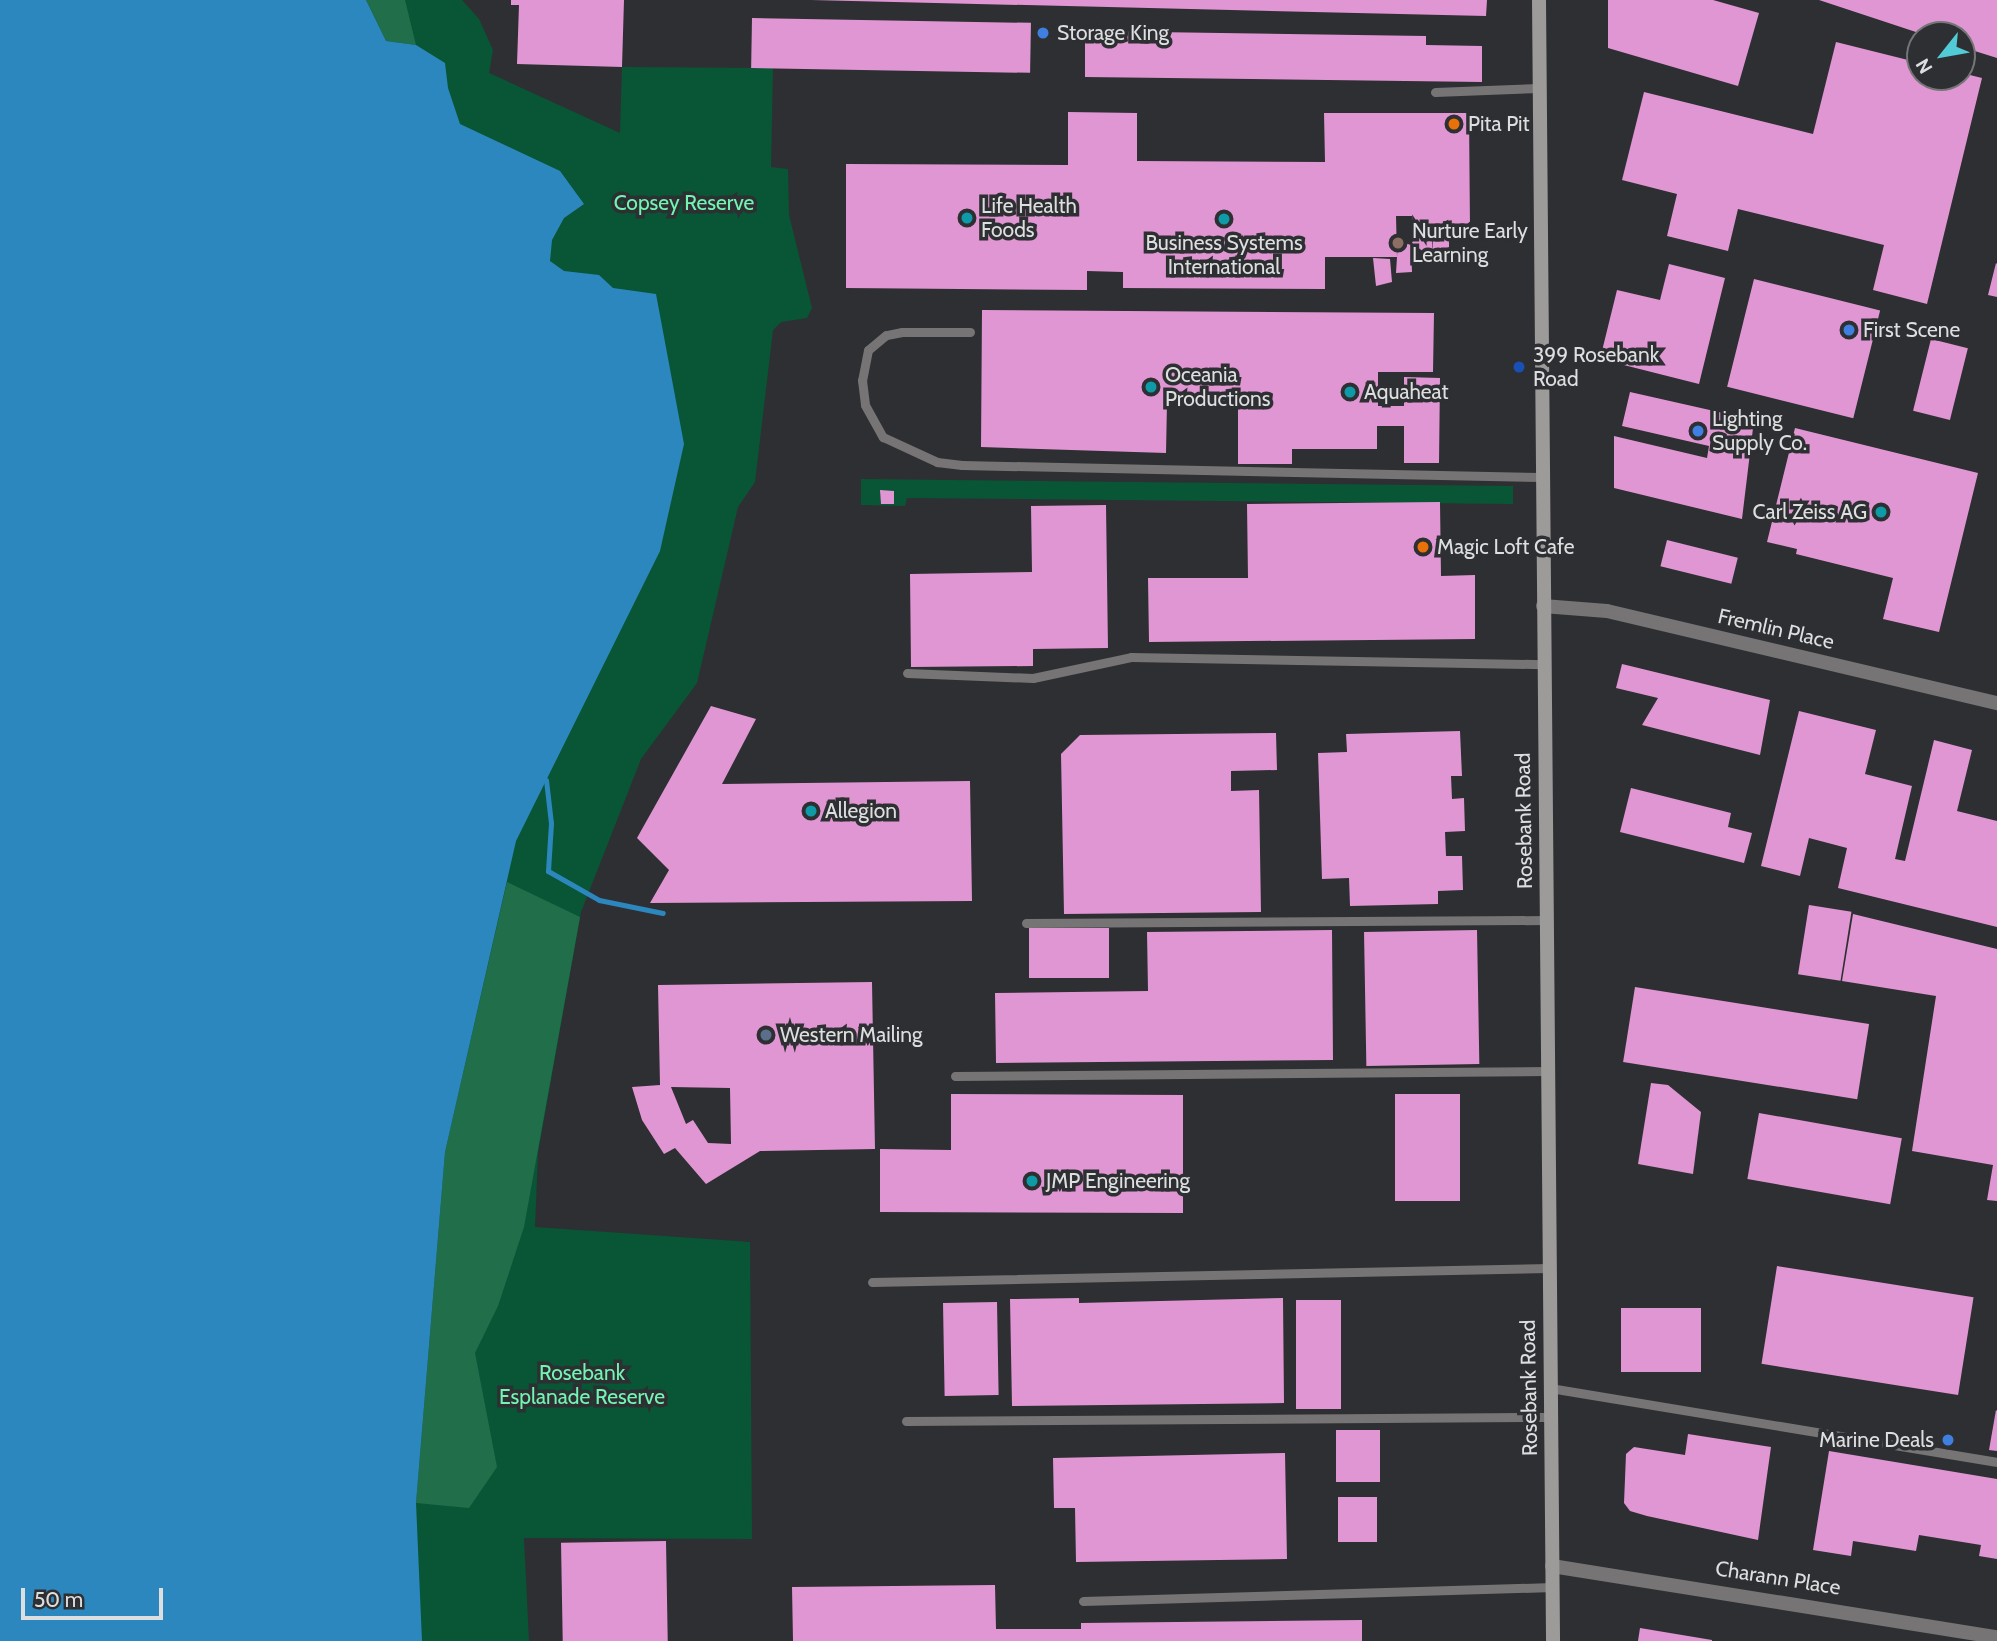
<!DOCTYPE html>
<html>
<head>
<meta charset="utf-8">
<style>
	body { margin:0 }
	#map { position:relative; width:1997px; height:1641px; overflow:hidden; background:#2e2f32; font-family:Cabin,sans-serif }
	div>[style] { position:absolute }
	[style*='--x'] { left:calc(var(--x)*1px); top:calc(var(--y)*1px); width:calc(var(--w)*1px); rotate:calc(var(--a)*1deg) }
	.green>* { inset:0; background:#095636 }
	.forest>* { inset:0; background:#206e4a }
	.water>* { inset:0; background:#2d87bf }
	.stream>* { height:5px; margin:-2.5px; padding:0 2.5px; transform-origin:2.5px; border-radius:2.5px; background:#2d87bf }
	.building>* { inset:0; background:#e096d3; transform-origin:0 0 }
	.lane>* { height:9px; margin:-4.5px; padding:0 4.5px; transform-origin:4.5px; border-radius:4.5px; background:#767474 }
	.street>* { height:14px; margin:-7px; padding:0 7px; transform-origin:7px; border-radius:7px; background:#767474 }
	.secondary>* { height:14px; margin:-7px; padding:0 7px; transform-origin:7px; border-radius:7px; background:#9d9a9a }
	.dots>* { width:19px; height:19px; translate:-50% -50%; box-sizing:border-box; border:4px solid #2e2f32; border-radius:50% }
	span { translate:-50% -50%; white-space:nowrap; text-align:center; line-height:1.15; -webkit-text-stroke:7px #2e2f32; paint-order:stroke }
	.poi-label { font-size:21px; color:#dddedf }
	.left { translate:0 -50%; text-align:left }
	.right { translate:-100% -50%; text-align:right }
	.park-label { font-size:21px; color:#72f4b2 }
	.street-label { font-size:21px; color:#dddedf }
	.north { position:absolute; left:1906px; top:21px; width:70px; height:70px; box-sizing:border-box; background:#2e2f32; border:2px solid #747577; border-radius:50%; rotate:239deg; font-size:19px; font-weight:700; line-height:28px; text-align:center; color:#dddedf }
	.north::after { content:''; display:block; margin:auto; width:24px; height:32px; background:#52cbd7; clip-path:polygon(50% 0,100% 100%,50% 72%,0 100%) }
	.scale { position:absolute; left:21px; top:1588px; width:142px; height:32px; box-sizing:border-box; border:4px solid #dddedf; border-top:0; padding-left:9px; font-size:21px; line-height:24px; white-space:nowrap; color:#dddedf; -webkit-text-stroke:5px #2e2f32; paint-order:stroke }
</style>
</head>
<body>
<div id="map">
	<div class="green">
		<i style="clip-path:polygon(0 0,462px 0,479px 19px,493px 50px,489px 73px,620px 133px,622px 67px,773px 68px,771px 167px,788px 169px,789px 215px,812px 308px,807px 318px,781px 322px,773px 330px,755px 482px,738px 507px,697px 683px,641px 759px,581px 912px,538px 1153px,535px 1227px,750px 1242px,752px 1539px,524px 1538px,529px 1641px,0 1641px)"></i>
		<i style="clip-path:polygon(861px 479px,1513px 486px,1513px 504px,907px 498px,905px 506px,861px 505px)"></i>
	</div>
	<div class="forest">
		<i style="clip-path:polygon(366px 0,405px 0,416px 45px,386px 41px)"></i>
		<i style="clip-path:polygon(507px 882px,580px 917px,524px 1227px,498px 1306px,475px 1353px,497px 1467px,469px 1508px,416px 1503px,445px 1152px)"></i>
	</div>
	<div class="water">
		<i style="clip-path:polygon(0 0,366px 0,386px 41px,416px 45px,445px 63px,448px 88px,460px 124px,560px 171px,584px 204px,564px 218px,552px 240px,550px 261px,564px 271px,599px 275px,613px 288px,656px 294px,684px 444px,660px 551px,516px 841px,445px 1152px,416px 1503px,422px 1641px,0 1641px)"></i>
	</div>
	<div class="stream">
		<i style="--x:546;--y:780;--w:43;--a:83.4"></i>
		<i style="--x:551;--y:823;--w:48;--a:93.6"></i>
		<i style="--x:548;--y:871;--w:59;--a:29.6"></i>
		<i style="--x:599;--y:900;--w:65;--a:11.5"></i>
	</div>
	<div class="building">
		<i style="clip-path:polygon(511px 0,624px 0,622px 67px,517px 64px,519px 5px,511px 5px)"></i>
		<i style="clip-path:polygon(811px 0,1487px 0,1486px 16px)"></i>
		<i style="clip-path:polygon(1608px 0,1713px 0,1759px 13px,1738px 86px,1608px 48px)"></i>
		<i style="clip-path:polygon(1819px 0,1997px 0,1997px 58px,1962px 47px,1962px 35px,1925px 35px)"></i>
		<i style="left:752px;top:18px;width:279px;height:50px;rotate:1deg"></i>
		<i style="clip-path:polygon(1085px 31px,1426px 36px,1426px 45px,1482px 46px,1482px 82px,1085px 77px)"></i>
		<i style="clip-path:polygon(1836px 42px,1920px 63px,1920px 77px,1962px 77px,1962px 73px,1982px 78px,1927px 304px,1873px 290px,1884px 245px,1738px 209px,1728px 251px,1667px 236px,1677px 194px,1622px 180px,1644px 92px,1813px 134px)"></i>
		<i style="clip-path:polygon(1068px 112px,1137px 113px,1137px 161px,1325px 162px,1324px 113px,1469px 113px,1470px 229px,1418px 229px,1432px 235px,1433px 259px,1433px 236px,1449px 235px,1449px 260px,1433px 259px,1412px 243px,1418px 229px,1412px 229px,1412px 216px,1396px 216px,1397px 257px,1325px 257px,1325px 289px,1123px 288px,1123px 272px,1087px 271px,1087px 290px,846px 288px,846px 164px,1068px 165px)"></i>
		<i style="clip-path:polygon(1398px 241px,1411px 245px,1412px 272px,1396px 273px)"></i>
		<i style="clip-path:polygon(1373px 258px,1390px 259px,1392px 282px,1376px 286px)"></i>
		<i style="clip-path:polygon(1996px 263px,1997px 264px,1997px 297px,1988px 295px)"></i>
		<i style="clip-path:polygon(1669px 264px,1725px 278px,1699px 384px,1600px 359px,1617px 290px,1660px 300px)"></i>
		<i style="left:1754px;top:279px;width:130px;height:111px;rotate:14deg"></i>
		<i style="clip-path:polygon(982px 310px,1434px 313px,1433px 372px,1378px 372px,1378px 406px,1404px 406px,1404px 377px,1440px 378px,1439px 463px,1404px 463px,1404px 426px,1377px 426px,1377px 449px,1292px 449px,1292px 464px,1238px 464px,1238px 403px,1167px 403px,1166px 453px,981px 447px)"></i>
		<i style="left:1931px;top:339px;width:38px;height:74px;rotate:14deg"></i>
		<i style="clip-path:polygon(1630px 392px,1754px 420px,1742px 519px,1614px 488px,1614px 436px,1707px 458px,1709px 446px,1622px 426px)"></i>
		<i style="clip-path:polygon(1795px 428px,1978px 473px,1939px 632px,1883px 619px,1893px 578px,1796px 554px,1797px 549px,1767px 542px)"></i>
		<i style="clip-path:polygon(880px 490px,894px 491px,894px 504px,881px 504px)"></i>
		<i style="clip-path:polygon(1440px 502px,1441px 576px,1475px 575px,1475px 639px,1149px 642px,1148px 578px,1248px 578px,1247px 504px)"></i>
		<i style="clip-path:polygon(1106px 505px,1108px 648px,1033px 649px,1033px 666px,911px 667px,910px 574px,1032px 572px,1031px 506px)"></i>
		<i style="left:1667px;top:540px;width:73px;height:27px;rotate:14deg"></i>
		<i style="clip-path:polygon(1622px 664px,1770px 700px,1760px 755px,1642px 725px,1658px 698px,1616px 688px)"></i>
		<i style="clip-path:polygon(711px 706px,756px 719px,722px 784px,970px 781px,972px 901px,650px 903px,669px 870px,637px 838px)"></i>
		<i style="clip-path:polygon(1799px 711px,1876px 730px,1865px 774px,1912px 786px,1895px 859px,1905px 861px,1934px 740px,1972px 750px,1957px 811px,1997px 821px,1997px 927px,1838px 888px,1847px 848px,1809px 838px,1800px 876px,1761px 866px)"></i>
		<i style="clip-path:polygon(1460px 731px,1462px 776px,1451px 776px,1452px 799px,1464px 798px,1465px 831px,1445px 832px,1446px 856px,1462px 856px,1463px 890px,1438px 891px,1438px 904px,1350px 906px,1349px 878px,1322px 879px,1318px 753px,1347px 752px,1346px 734px)"></i>
		<i style="clip-path:polygon(1276px 733px,1277px 770px,1231px 771px,1231px 791px,1259px 790px,1261px 912px,1064px 914px,1061px 754px,1080px 735px)"></i>
		<i style="clip-path:polygon(1631px 788px,1731px 813px,1728px 827px,1752px 833px,1744px 863px,1620px 832px)"></i>
		<i style="left:1809px;top:905px;width:43px;height:70px;rotate:9deg"></i>
		<i style="clip-path:polygon(1853px 914px,1997px 949px,1997px 1201px,1987px 1200px,1993px 1165px,1912px 1151px,1936px 996px,1842px 981px)"></i>
		<i style="left:1029px;top:928px;width:80px;height:50px"></i>
		<i style="clip-path:polygon(1332px 930px,1333px 1060px,996px 1063px,995px 993px,1148px 991px,1147px 932px)"></i>
		<i style="left:1477px;top:930px;width:134px;height:113px;rotate:89deg"></i>
		<i style="clip-path:polygon(evenodd,872px 982px,875px 1149px,760px 1151px,706px 1184px,675px 1148px,664px 1154px,642px 1120px,632px 1087px,660px 1085px,658px 985px,872px 982px,671px 1087px,730px 1088px,731px 1144px,708px 1143px,693px 1120px,686px 1124px,671px 1087px)"></i>
		<i style="left:1635px;top:987px;width:237px;height:76px;rotate:9deg"></i>
		<i style="clip-path:polygon(1651px 1083px,1668px 1085px,1701px 1112px,1693px 1174px,1638px 1164px)"></i>
		<i style="clip-path:polygon(951px 1094px,1183px 1095px,1183px 1213px,880px 1212px,880px 1149px,951px 1150px)"></i>
		<i style="left:1395px;top:1094px;width:65px;height:107px"></i>
		<i style="left:1759px;top:1113px;width:145px;height:67px;rotate:10deg"></i>
		<i style="left:1777px;top:1266px;width:199px;height:99px;rotate:9deg"></i>
		<i style="clip-path:polygon(1079px 1298px,1079px 1303px,1283px 1298px,1284px 1403px,1012px 1406px,1010px 1299px)"></i>
		<i style="left:1296px;top:1300px;width:45px;height:109px"></i>
		<i style="left:997px;top:1302px;width:93px;height:54px;rotate:89deg"></i>
		<i style="left:1621px;top:1308px;width:80px;height:64px"></i>
		<i style="clip-path:polygon(1996px 1410px,1997px 1411px,1997px 1451px,1989px 1450px)"></i>
		<i style="left:1380px;top:1430px;width:52px;height:44px;rotate:90deg"></i>
		<i style="clip-path:polygon(1688px 1434px,1771px 1447px,1758px 1540px,1647px 1516px,1630px 1511px,1624px 1503px,1626px 1454px,1634px 1447px,1685px 1455px)"></i>
		<i style="clip-path:polygon(1829px 1451px,1997px 1479px,1997px 1559px,1979px 1556px,1981px 1545px,1919px 1535px,1916px 1551px,1853px 1541px,1851px 1556px,1813px 1550px)"></i>
		<i style="clip-path:polygon(1285px 1453px,1287px 1559px,1076px 1562px,1075px 1508px,1054px 1508px,1053px 1458px)"></i>
		<i style="left:1338px;top:1497px;width:39px;height:45px"></i>
		<i style="left:666px;top:1541px;width:100px;height:105px;rotate:89deg"></i>
		<i style="clip-path:polygon(995px 1585px,996px 1629px,1081px 1629px,1081px 1623px,1362px 1620px,1362px 1641px,793px 1641px,792px 1587px)"></i>
		<i style="clip-path:polygon(1640px 1628px,1712px 1640px,1712px 1641px,1638px 1641px)"></i>
	</div>
	<div class="lane">
		<i style="--x:1435;--y:92;--w:104;--a:-2.2"></i>
		<i style="--x:970;--y:332;--w:68;--a:180"></i>
		<i style="--x:902;--y:332;--w:16;--a:169"></i>
		<i style="--x:886;--y:335;--w:23;--a:140"></i>
		<i style="--x:868;--y:350;--w:31;--a:101"></i>
		<i style="--x:862;--y:380;--w:25;--a:83"></i>
		<i style="--x:865;--y:405;--w:37;--a:61"></i>
		<i style="--x:883;--y:437;--w:60;--a:24.8"></i>
		<i style="--x:937;--y:462;--w:25;--a:7"></i>
		<i style="--x:962;--y:465;--w:579;--a:1.19"></i>
		<i style="--x:907;--y:673;--w:126;--a:2.3"></i>
		<i style="--x:1033;--y:678;--w:100;--a:-12.1"></i>
		<i style="--x:1131;--y:657;--w:412;--a:1"></i>
		<i style="--x:1026;--y:923;--w:520;--a:-0.33"></i>
		<i style="--x:955;--y:1076;--w:592;--a:-0.48"></i>
		<i style="--x:872;--y:1282;--w:677;--a:-1.18"></i>
		<i style="--x:1550;--y:1388;--w:453;--a:9.4"></i>
		<i style="--x:906;--y:1421;--w:644;--a:-0.36"></i>
		<i style="--x:1083;--y:1601;--w:469;--a:-1.7"></i>
	</div>
	<div class="street">
		<i style="--x:1543;--y:606;--w:64;--a:4.5"></i>
		<i style="--x:1607;--y:611;--w:401;--a:13.3"></i>
		<i style="--x:1552;--y:1566;--w:451;--a:9.1"></i>
	</div>
	<div class="secondary">
		<i style="--x:1539;--y:0;--w:1641;--a:89.51"></i>
	</div>
	<div class="dots">
		<i style="left:1043px;top:33px;background:#3f7fe0"></i>
		<i style="left:1454px;top:124px;background:#e8710a"></i>
		<i style="left:967px;top:218px;background:#0f9aa8"></i>
		<i style="left:1224px;top:219px;background:#0f9aa8"></i>
		<i style="left:1398px;top:243px;background:#8d6e63"></i>
		<i style="left:1849px;top:330px;background:#3f7fe0"></i>
		<i style="left:1519px;top:367px;background:#1a4fb4"></i>
		<i style="left:1151px;top:387px;background:#0f9aa8"></i>
		<i style="left:1350px;top:392px;background:#0f9aa8"></i>
		<i style="left:1698px;top:431px;background:#3f7fe0"></i>
		<i style="left:1881px;top:512px;background:#0f9aa8"></i>
		<i style="left:1423px;top:547px;background:#e8710a"></i>
		<i style="left:811px;top:811px;background:#0f9aa8"></i>
		<i style="left:766px;top:1035px;background:#5c6f8a"></i>
		<i style="left:1032px;top:1181px;background:#0f9aa8"></i>
		<i style="left:1948px;top:1440px;background:#3f7fe0"></i>
	</div>
	<div class="poi-label">
		<span class="left" style="left:1057px;top:33px">Storage King</span>
		<span class="left" style="left:1468px;top:124px">Pita Pit</span>
		<span class="left" style="left:981px;top:218px">Life Health<br>Foods</span>
		<span class="left" style="left:1412px;top:243px">Nurture Early<br>Learning</span>
		<span style="left:1224px;top:255px">Business Systems<br>International</span>
		<span class="left" style="left:1863px;top:330px">First Scene</span>
		<span class="left" style="left:1533px;top:367px">399 Rosebank<br>Road</span>
		<span class="left" style="left:1165px;top:387px">Oceania<br>Productions</span>
		<span class="left" style="left:1364px;top:392px">Aquaheat</span>
		<span class="left" style="left:1712px;top:431px">Lighting<br>Supply Co.</span>
		<span class="right" style="left:1867px;top:512px">Carl Zeiss AG</span>
		<span class="left" style="left:1437px;top:547px">Magic Loft Cafe</span>
		<span class="left" style="left:825px;top:811px">Allegion</span>
		<span class="left" style="left:780px;top:1035px">Western Mailing</span>
		<span class="left" style="left:1046px;top:1181px">JMP Engineering</span>
		<span class="right" style="left:1934px;top:1440px">Marine Deals</span>
	</div>
	<div class="park-label">
		<span style="left:684px;top:203px">Copsey Reserve</span>
		<span style="left:582px;top:1385px">Rosebank<br>Esplanade Reserve</span>
	</div>
	<div class="street-label">
		<span style="left:1776px;top:629px;rotate:13deg">Fremlin Place</span>
		<span style="left:1524px;top:821px;rotate:-91deg">Rosebank Road</span>
		<span style="left:1529px;top:1388px;rotate:-91deg">Rosebank Road</span>
		<span style="left:1778px;top:1578px;rotate:9deg">Charann Place</span>
	</div>
	<div class="north">N</div>
	<div class="scale">50 m</div>
</div>
</body>
</html>
